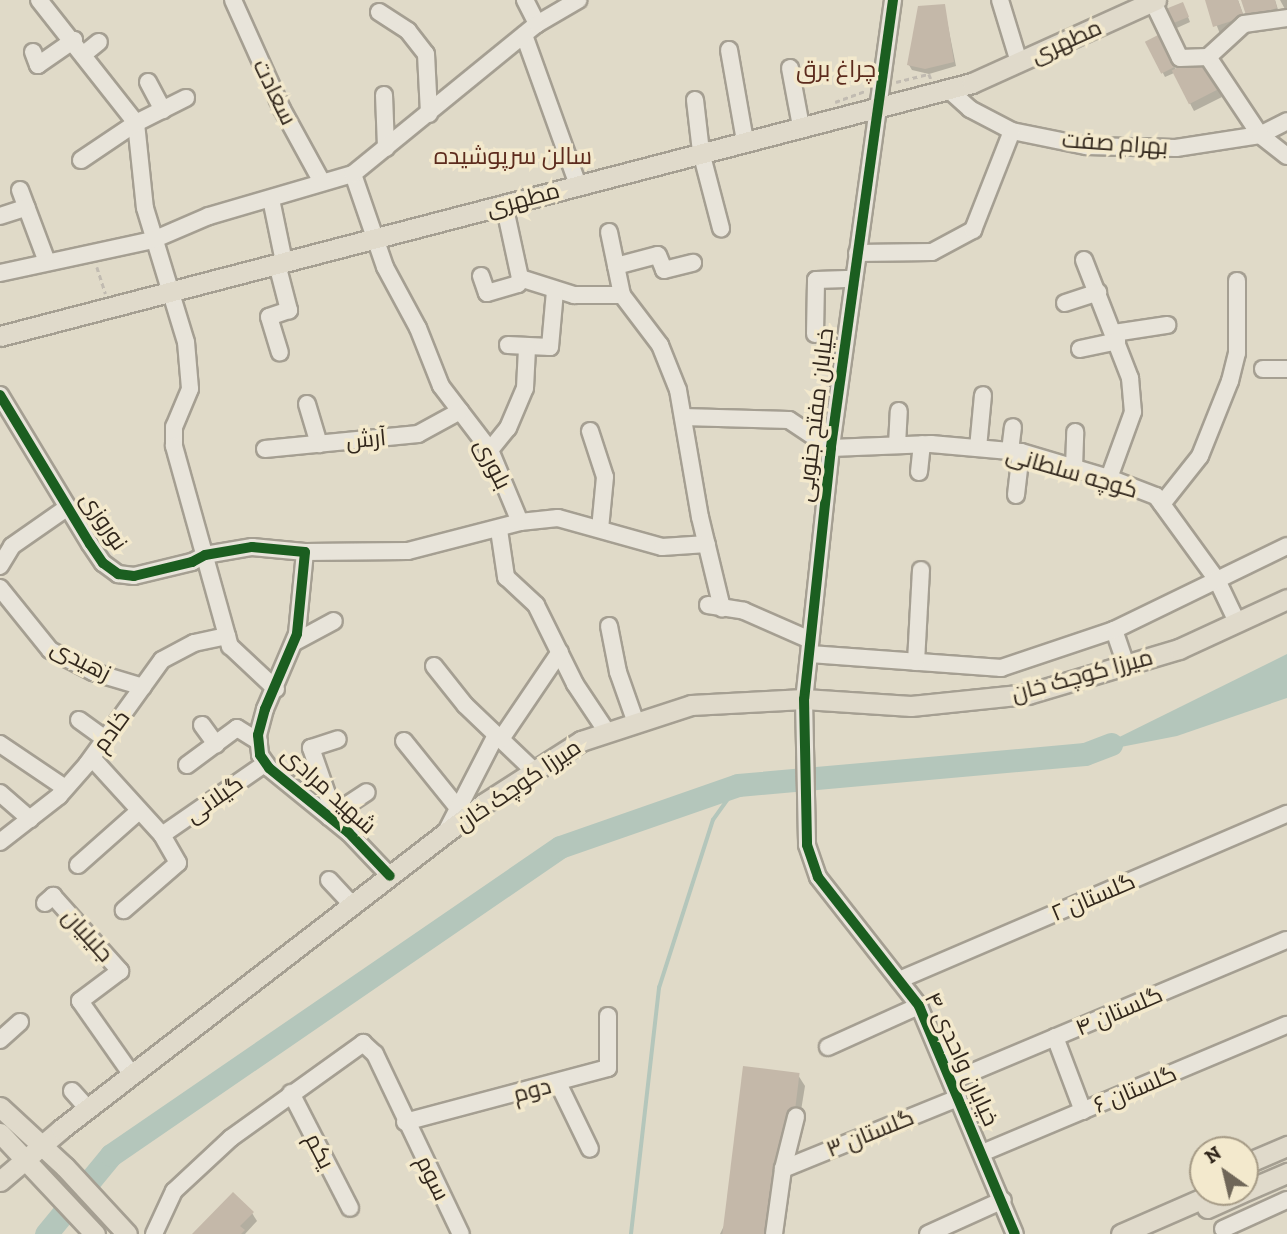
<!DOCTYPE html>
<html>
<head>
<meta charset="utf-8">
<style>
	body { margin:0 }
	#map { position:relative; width:1287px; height:1234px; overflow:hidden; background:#e0dac8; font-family:"Zilla Slab",Cairo,serif }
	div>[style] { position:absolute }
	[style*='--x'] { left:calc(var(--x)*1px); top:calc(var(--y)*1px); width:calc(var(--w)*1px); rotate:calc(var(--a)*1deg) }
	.water>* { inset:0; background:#b4c6bb }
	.shadow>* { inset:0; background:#0003 }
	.stream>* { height:3.5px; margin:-1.75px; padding:0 1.75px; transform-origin:1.75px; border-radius:1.75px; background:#b4c6bb }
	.river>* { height:23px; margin:-11.5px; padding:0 11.5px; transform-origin:11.5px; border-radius:11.5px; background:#b4c6bb }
	.building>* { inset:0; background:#c4b8a9; transform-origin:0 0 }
	.path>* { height:2.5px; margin-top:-1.25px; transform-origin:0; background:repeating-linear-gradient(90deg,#c1bbb1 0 5px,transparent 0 8.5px) }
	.roads { filter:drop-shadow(2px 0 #a59f92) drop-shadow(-2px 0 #a59f92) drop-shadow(0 2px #a59f92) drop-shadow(0 -2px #a59f92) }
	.minor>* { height:16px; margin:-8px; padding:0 8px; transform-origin:8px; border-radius:8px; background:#e8e4da }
	.major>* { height:19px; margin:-9.5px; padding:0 9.5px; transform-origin:9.5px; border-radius:9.5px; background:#e0dacb }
	.cycleway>* { height:10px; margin:-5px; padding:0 5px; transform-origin:5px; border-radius:5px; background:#1b5e20 }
	span { translate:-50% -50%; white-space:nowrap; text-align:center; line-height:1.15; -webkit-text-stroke:7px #f3e9cd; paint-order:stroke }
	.street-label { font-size:23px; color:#32271c }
	.neighbourhood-label { font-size:24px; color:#5d2b1d }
	.north { position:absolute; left:1189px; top:1136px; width:70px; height:70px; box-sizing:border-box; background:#f3e9cd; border:2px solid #a69b86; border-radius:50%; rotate:326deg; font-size:19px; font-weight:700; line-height:28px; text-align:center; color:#32271c }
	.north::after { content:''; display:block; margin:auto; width:24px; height:32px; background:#6f6658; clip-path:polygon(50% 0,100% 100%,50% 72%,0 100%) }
</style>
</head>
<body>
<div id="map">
	<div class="water">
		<i style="clip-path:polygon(1287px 654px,1287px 698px,1177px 736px,1085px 754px)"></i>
	</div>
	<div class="shadow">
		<i style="clip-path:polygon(1207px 0,1238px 0,1247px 25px,1220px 34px)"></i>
		<i style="clip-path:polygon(1243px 0,1275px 0,1280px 16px,1253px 25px)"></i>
		<i style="clip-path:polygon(1280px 0,1287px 0,1287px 11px,1286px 11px)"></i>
		<i style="clip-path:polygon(944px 6px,956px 66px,929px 74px,912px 70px,909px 65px)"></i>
		<i style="clip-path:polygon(1185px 9px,1190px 22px,1168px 32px,1165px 28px)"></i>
		<i style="clip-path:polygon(1160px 37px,1176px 70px,1206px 65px,1222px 97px,1194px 111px,1174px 73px,1165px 77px,1147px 42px)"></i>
		<i style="clip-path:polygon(798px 1075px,805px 1086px,781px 1234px,720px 1234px)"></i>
		<i style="clip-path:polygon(252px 1213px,257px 1221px,245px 1234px,195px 1234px)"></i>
	</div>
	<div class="stream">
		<i style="--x:631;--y:1234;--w:248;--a:-83.5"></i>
		<i style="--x:659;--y:988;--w:176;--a:-72.2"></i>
		<i style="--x:713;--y:820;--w:43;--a:-54.5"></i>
	</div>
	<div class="river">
		<i style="--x:46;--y:1234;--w:102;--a:-50.6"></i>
		<i style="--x:111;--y:1155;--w:544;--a:-34.45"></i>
		<i style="--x:560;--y:847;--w:188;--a:-19.2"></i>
		<i style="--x:738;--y:785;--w:348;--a:-5.1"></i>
		<i style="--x:1085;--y:754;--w:28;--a:-21"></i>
	</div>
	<div class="building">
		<i style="clip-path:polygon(1205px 0,1238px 0,1244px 17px,1213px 27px)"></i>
		<i style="clip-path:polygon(1241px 0,1275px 0,1277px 8px,1247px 18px)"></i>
		<i style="left:1183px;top:2px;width:16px;height:29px;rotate:68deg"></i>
		<i style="clip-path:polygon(945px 4px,954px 62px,925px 69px,907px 65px,918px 6px)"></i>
		<i style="left:1160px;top:34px;width:36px;height:17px;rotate:63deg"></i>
		<i style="left:1202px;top:55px;width:38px;height:34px;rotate:63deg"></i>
		<i style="left:743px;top:1066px;width:57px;height:170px;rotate:7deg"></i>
		<i style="clip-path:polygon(233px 1192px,254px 1212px,240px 1226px,245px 1230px,241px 1234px,192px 1234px)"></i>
	</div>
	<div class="path">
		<i style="--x:896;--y:82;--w:34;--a:-14"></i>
		<i style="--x:929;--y:74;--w:5;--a:68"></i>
		<i style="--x:835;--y:102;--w:33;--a:-20"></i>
		<i style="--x:97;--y:267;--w:28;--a:72"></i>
	</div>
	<div class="roads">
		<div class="minor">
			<i style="--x:39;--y:0;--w:157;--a:51.7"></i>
			<i style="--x:136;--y:123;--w:85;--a:84"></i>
			<i style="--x:145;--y:208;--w:140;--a:73"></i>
			<i style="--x:186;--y:342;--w:47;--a:85.1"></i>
			<i style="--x:190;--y:389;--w:41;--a:112.8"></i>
			<i style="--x:174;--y:427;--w:19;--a:90"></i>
			<i style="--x:174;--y:446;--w:208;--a:74.4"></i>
			<i style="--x:230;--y:646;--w:63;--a:43.1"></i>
			<i style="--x:233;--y:0;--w:120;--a:65.8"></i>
			<i style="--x:282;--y:109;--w:83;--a:61.3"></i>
			<i style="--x:525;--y:0;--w:27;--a:63"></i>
			<i style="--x:893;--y:0;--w:452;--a:97.9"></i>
			<i style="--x:831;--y:448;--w:252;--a:96.1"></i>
			<i style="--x:804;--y:699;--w:146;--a:88.8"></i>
			<i style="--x:807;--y:845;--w:34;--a:71"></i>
			<i style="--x:818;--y:877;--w:164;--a:51.9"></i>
			<i style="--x:919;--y:1006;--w:247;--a:67.2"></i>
			<i style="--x:1000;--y:0;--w:65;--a:73"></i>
			<i style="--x:1153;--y:2;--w:62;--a:64.3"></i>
			<i style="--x:1180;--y:58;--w:28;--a:-2"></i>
			<i style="--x:1208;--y:57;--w:94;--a:56.3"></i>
			<i style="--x:1260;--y:135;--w:30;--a:-27"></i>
			<i style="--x:379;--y:12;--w:35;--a:33"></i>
			<i style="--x:408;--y:31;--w:29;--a:52"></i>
			<i style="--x:426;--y:54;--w:60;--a:87.1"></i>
			<i style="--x:524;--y:35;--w:159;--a:70.2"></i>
			<i style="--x:729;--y:50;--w:92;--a:80"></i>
			<i style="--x:33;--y:52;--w:14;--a:69"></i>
			<i style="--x:38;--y:65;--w:44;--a:-34.8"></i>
			<i style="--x:84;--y:54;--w:19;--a:-39"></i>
			<i style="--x:1208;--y:57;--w:49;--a:-42.5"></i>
			<i style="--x:1244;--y:24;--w:43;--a:-7.9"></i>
			<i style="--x:790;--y:68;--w:59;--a:79.3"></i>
			<i style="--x:148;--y:82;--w:32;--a:62"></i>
			<i style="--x:948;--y:89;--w:30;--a:42"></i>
			<i style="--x:970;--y:109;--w:47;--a:27.6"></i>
			<i style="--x:1012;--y:131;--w:76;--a:11.5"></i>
			<i style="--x:1086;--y:146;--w:90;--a:1.3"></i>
			<i style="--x:1176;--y:148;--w:85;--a:-8.8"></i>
			<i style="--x:1260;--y:135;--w:34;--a:38"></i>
			<i style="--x:384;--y:95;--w:53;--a:87.8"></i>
			<i style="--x:695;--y:100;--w:52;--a:83.4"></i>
			<i style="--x:701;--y:152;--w:79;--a:75.3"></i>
			<i style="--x:81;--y:160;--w:66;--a:-33.9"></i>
			<i style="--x:136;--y:123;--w:56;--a:-26.6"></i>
			<i style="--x:353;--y:174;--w:98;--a:71"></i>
			<i style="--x:385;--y:267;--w:69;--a:61.6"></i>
			<i style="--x:418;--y:328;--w:62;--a:68.4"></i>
			<i style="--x:441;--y:386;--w:81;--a:52.6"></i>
			<i style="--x:490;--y:450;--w:78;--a:67.4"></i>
			<i style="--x:20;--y:190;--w:77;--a:69.4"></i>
			<i style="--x:271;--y:199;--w:64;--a:78.3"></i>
			<i style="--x:504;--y:204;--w:76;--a:77.8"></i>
			<i style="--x:0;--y:216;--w:28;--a:-18"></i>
			<i style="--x:609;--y:232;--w:64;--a:78.3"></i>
			<i style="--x:622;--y:295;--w:63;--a:52.8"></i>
			<i style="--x:660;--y:345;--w:48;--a:68.2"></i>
			<i style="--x:678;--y:390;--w:129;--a:80.2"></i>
			<i style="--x:700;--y:517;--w:94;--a:76.4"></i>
			<i style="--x:857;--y:253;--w:75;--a:-0.8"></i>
			<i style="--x:932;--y:252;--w:47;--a:-28.2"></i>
			<i style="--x:973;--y:230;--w:106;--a:-68.5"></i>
			<i style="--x:1084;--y:260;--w:127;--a:68.7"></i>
			<i style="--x:1130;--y:378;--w:34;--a:85"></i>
			<i style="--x:1133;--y:412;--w:70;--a:110"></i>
			<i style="--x:277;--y:264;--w:48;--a:75.4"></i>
			<i style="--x:289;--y:310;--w:21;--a:161"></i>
			<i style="--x:269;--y:317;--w:37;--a:73"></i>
			<i style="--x:616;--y:266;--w:43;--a:-14.7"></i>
			<i style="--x:658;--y:255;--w:16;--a:68"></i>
			<i style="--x:664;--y:270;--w:30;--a:-14"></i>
			<i style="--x:0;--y:273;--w:157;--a:-12.2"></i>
			<i style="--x:153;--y:240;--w:61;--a:-23.2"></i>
			<i style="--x:209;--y:216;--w:150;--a:-16.3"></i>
			<i style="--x:353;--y:174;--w:237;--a:-39.2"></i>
			<i style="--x:537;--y:24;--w:48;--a:-30.3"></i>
			<i style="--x:481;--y:276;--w:18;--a:71"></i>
			<i style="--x:487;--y:293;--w:32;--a:-16"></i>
			<i style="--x:518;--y:284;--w:6;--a:-72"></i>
			<i style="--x:520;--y:278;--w:57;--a:17.5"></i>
			<i style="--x:574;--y:295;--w:48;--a:0"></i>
			<i style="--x:1065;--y:303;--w:35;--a:-18"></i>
			<i style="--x:1114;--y:333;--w:54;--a:-8.6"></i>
			<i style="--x:815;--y:334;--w:54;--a:-88.9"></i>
			<i style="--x:816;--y:280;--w:38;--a:-2"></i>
			<i style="--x:508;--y:345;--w:42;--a:2.7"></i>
			<i style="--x:550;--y:347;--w:56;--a:-84.9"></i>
			<i style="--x:1080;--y:349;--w:38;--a:-12"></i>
			<i style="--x:1263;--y:369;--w:24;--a:0"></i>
			<i style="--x:0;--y:395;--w:174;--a:58.9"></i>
			<i style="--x:90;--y:544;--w:23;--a:56"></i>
			<i style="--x:103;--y:563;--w:19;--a:36"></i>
			<i style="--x:118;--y:574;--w:16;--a:7"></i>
			<i style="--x:134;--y:576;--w:60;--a:-13.6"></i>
			<i style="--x:192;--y:562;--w:15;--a:-28"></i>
			<i style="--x:205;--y:555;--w:48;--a:-9.7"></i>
			<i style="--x:252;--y:547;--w:53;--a:5.4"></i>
			<i style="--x:305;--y:552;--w:82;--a:95.6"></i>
			<i style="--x:297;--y:634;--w:82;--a:113.1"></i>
			<i style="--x:265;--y:709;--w:27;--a:105"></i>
			<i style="--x:258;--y:735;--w:20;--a:84"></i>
			<i style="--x:260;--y:755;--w:16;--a:55"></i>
			<i style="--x:269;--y:768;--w:103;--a:39.1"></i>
			<i style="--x:349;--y:833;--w:59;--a:46.4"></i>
			<i style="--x:307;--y:404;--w:42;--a:73.3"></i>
			<i style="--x:683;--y:417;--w:106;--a:1.6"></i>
			<i style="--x:789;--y:420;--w:50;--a:33.7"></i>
			<i style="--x:831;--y:448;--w:100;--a:-2.3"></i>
			<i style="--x:931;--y:444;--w:90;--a:5.1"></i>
			<i style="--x:1021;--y:452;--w:92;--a:16.5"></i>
			<i style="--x:1109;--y:478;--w:50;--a:21"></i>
			<i style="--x:1156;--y:496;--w:104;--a:54"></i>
			<i style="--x:1217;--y:580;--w:47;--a:64.5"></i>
			<i style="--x:590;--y:431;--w:48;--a:71.9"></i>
			<i style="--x:605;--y:477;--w:52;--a:95.5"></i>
			<i style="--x:897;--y:445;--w:34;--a:-87"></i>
			<i style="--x:978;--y:448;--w:53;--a:-84.6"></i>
			<i style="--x:265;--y:449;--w:154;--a:-5.6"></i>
			<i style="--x:418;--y:434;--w:48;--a:-28.7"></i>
			<i style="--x:490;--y:450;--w:28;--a:-51"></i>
			<i style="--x:508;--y:428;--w:43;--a:-67"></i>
			<i style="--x:525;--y:388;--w:40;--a:-87.1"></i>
			<i style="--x:1010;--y:451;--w:24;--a:-83"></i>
			<i style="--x:1074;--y:468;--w:36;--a:-88"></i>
			<i style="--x:919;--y:472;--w:28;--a:-84"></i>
			<i style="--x:1016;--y:495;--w:43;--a:-83.4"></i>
			<i style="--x:1162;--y:504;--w:61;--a:-51.6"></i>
			<i style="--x:1200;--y:456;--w:81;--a:-68.2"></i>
			<i style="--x:1230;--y:381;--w:29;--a:-76"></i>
			<i style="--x:1237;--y:353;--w:72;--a:-90"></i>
			<i style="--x:499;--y:530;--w:48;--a:81.5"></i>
			<i style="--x:506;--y:577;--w:41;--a:43"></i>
			<i style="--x:536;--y:605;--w:88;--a:63.7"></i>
			<i style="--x:575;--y:684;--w:58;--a:56.3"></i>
			<i style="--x:305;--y:552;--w:103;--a:-0.6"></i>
			<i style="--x:408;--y:551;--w:116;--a:-14.5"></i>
			<i style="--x:520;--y:522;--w:38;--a:-6"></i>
			<i style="--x:558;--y:518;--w:108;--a:15.6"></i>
			<i style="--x:662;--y:547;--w:45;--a:-3.8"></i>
			<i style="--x:0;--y:566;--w:23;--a:-59"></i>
			<i style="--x:12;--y:546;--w:68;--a:-34.9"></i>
			<i style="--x:0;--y:588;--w:80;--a:51.1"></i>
			<i style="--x:50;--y:650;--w:48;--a:27.1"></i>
			<i style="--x:93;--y:672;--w:52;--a:16.7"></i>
			<i style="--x:708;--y:605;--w:36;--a:9"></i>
			<i style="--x:744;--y:611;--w:72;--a:23.7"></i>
			<i style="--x:609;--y:626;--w:47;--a:78.9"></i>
			<i style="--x:618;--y:672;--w:54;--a:70.6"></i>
			<i style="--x:1114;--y:630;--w:37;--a:71"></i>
			<i style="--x:295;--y:642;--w:44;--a:-28.3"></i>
			<i style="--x:810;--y:654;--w:192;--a:4.2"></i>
			<i style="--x:1001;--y:668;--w:119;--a:-18.6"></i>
			<i style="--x:1114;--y:630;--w:192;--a:-25.9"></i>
			<i style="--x:916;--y:662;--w:92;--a:-86.9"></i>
			<i style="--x:434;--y:666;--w:50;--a:51.5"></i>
			<i style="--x:465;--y:705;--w:95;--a:43.7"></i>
			<i style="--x:79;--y:720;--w:32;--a:36"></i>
			<i style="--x:202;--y:725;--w:24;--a:54"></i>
			<i style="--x:501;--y:739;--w:105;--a:-55.9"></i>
			<i style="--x:404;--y:741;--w:86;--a:51.1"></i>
			<i style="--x:0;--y:744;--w:78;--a:34.1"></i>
			<i style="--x:92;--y:758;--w:104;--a:47.7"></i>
			<i style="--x:162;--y:835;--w:32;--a:60"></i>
			<i style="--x:178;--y:863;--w:72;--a:139"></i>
			<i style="--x:187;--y:765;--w:62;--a:-36.5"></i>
			<i style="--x:237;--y:728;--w:26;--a:32"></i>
			<i style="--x:0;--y:793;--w:40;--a:41"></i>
			<i style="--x:334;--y:814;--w:70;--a:-109.2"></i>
			<i style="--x:311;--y:748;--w:28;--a:-18"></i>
			<i style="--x:329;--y:817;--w:45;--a:-33.3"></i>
			<i style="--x:446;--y:832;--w:109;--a:-62.7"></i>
			<i style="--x:162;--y:835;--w:126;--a:-34.7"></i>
			<i style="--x:0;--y:842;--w:75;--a:-37.9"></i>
			<i style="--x:59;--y:796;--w:43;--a:-48.8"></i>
			<i style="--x:87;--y:764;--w:128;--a:-54.2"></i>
			<i style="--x:162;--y:660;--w:36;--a:-28"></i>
			<i style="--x:194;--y:643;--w:34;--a:-12"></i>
			<i style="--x:78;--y:865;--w:81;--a:-41.5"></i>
			<i style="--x:329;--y:880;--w:34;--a:47"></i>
			<i style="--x:45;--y:903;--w:11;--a:-41"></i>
			<i style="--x:53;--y:896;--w:101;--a:48.2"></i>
			<i style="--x:120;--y:971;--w:50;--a:143.1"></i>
			<i style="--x:80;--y:1001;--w:90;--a:54.9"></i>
			<i style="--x:899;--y:980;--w:422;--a:-23.2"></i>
			<i style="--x:1055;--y:1037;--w:79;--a:69.3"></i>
			<i style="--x:0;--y:1040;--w:27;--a:-42"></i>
			<i style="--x:828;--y:1047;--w:100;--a:-24.3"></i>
			<i style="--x:951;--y:1081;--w:364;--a:-22.8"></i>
			<i style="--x:558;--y:1083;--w:73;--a:64.1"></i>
			<i style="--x:72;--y:1091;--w:24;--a:48"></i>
			<i style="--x:291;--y:1093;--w:129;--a:62.8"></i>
			<i style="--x:405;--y:1122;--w:210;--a:-14.9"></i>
			<i style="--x:608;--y:1068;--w:52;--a:-90"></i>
			<i style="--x:982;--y:1153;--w:331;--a:-22.8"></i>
			<i style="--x:783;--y:1169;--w:189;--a:-22.1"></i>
			<i style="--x:1223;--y:1229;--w:70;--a:-24.4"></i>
			<i style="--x:154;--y:1234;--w:47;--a:-65.1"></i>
			<i style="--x:174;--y:1191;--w:78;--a:-42.9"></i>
			<i style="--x:231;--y:1138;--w:163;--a:-35.7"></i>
			<i style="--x:363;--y:1043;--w:16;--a:43"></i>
			<i style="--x:375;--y:1054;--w:199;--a:64.5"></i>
			<i style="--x:774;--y:1234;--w:66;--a:-82.1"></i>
			<i style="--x:783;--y:1169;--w:54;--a:-76"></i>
			<i style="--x:928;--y:1234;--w:82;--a:-24.4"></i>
		</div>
		<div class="major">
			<i style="--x:0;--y:336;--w:1004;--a:-14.59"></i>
			<i style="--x:972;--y:83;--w:202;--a:-24.3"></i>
			<i style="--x:0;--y:1107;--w:88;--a:42.7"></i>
			<i style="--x:65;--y:1167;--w:91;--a:47.2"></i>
			<i style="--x:0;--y:1133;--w:139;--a:46.8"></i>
			<i style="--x:1245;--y:1164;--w:46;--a:-23.2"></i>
			<i style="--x:0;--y:1181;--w:80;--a:-40.4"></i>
			<i style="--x:61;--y:1129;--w:533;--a:-37.6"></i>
			<i style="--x:483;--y:804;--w:117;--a:-32.7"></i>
			<i style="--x:581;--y:741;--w:116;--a:-18.1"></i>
			<i style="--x:691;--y:705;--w:113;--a:-3"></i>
			<i style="--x:804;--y:699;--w:107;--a:3.7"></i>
			<i style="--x:911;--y:706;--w:118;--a:-5.9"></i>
			<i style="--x:1028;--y:694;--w:158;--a:-16.6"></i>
			<i style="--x:1179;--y:649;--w:119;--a:-24.8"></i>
			<i style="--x:1245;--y:1191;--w:46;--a:-23.2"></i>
			<i style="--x:1207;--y:1208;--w:39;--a:-24"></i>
			<i style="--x:1121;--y:1234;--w:105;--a:-23.6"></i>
		</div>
	</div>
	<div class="cycleway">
		<i style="--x:893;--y:0;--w:452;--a:97.9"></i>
		<i style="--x:831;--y:448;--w:252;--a:96.1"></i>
		<i style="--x:804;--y:699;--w:146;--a:88.8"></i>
		<i style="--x:807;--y:845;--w:34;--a:71"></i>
		<i style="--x:818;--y:877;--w:164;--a:51.9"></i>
		<i style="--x:919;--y:1006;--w:247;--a:67.2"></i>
		<i style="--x:0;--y:395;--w:174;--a:58.9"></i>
		<i style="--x:90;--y:544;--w:23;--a:56"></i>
		<i style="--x:103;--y:563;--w:19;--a:36"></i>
		<i style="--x:118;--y:574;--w:16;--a:7"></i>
		<i style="--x:134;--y:576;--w:60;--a:-13.6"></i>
		<i style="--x:192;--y:562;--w:15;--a:-28"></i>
		<i style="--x:205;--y:555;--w:48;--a:-9.7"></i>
		<i style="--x:252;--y:547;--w:53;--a:5.4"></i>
		<i style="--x:305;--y:552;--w:82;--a:95.6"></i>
		<i style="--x:297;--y:634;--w:82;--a:113.1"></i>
		<i style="--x:265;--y:709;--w:27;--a:105"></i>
		<i style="--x:258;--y:735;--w:20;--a:84"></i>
		<i style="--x:260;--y:755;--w:16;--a:55"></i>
		<i style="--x:269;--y:768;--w:103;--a:39.1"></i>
		<i style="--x:349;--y:833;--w:59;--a:46.4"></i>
	</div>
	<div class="street-label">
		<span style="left:1066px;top:41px;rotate:-24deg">مطهری</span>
		<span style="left:275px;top:92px;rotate:64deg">سعادت</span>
		<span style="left:1115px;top:143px;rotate:4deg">بهرام صفت</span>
		<span style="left:523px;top:199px;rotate:-15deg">مطهری</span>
		<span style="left:815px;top:415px;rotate:-83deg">خیابان مفتح جنوبی</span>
		<span style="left:366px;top:439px;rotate:-5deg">آرش</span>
		<span style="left:493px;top:464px;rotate:63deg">بلوری</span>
		<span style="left:1072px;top:472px;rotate:16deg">کوچه سلطانی</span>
		<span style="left:104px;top:521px;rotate:56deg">نوروزی</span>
		<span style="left:81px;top:660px;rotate:27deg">زهیدی</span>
		<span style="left:1082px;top:675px;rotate:-15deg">میرزا کوچک خان</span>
		<span style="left:111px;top:731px;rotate:-54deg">خادم</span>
		<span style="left:518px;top:785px;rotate:-34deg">میرزا کوچک خان</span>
		<span style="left:329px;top:790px;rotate:42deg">شهید مرادی</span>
		<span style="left:214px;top:799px;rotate:-35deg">گیلانی</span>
		<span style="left:1093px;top:897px;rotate:-23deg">گلستان ۲</span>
		<span style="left:88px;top:935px;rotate:48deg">جلیلیان</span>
		<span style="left:1119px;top:1011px;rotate:-23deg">گلستان ۴</span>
		<span style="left:962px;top:1059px;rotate:65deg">خیابان واحدی ۴</span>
		<span style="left:1135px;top:1089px;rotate:-23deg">گلستان ۶</span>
		<span style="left:532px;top:1090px;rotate:-15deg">دوم</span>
		<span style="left:870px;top:1133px;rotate:-22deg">گلستان ۳</span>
		<span style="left:320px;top:1151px;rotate:63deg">یکم</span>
		<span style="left:433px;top:1178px;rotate:64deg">سوم</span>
	</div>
	<div class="neighbourhood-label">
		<span style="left:836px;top:69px">چراغ برق</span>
		<span style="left:513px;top:156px">سالن سرپوشیده</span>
	</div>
	<div class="north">N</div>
</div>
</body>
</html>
